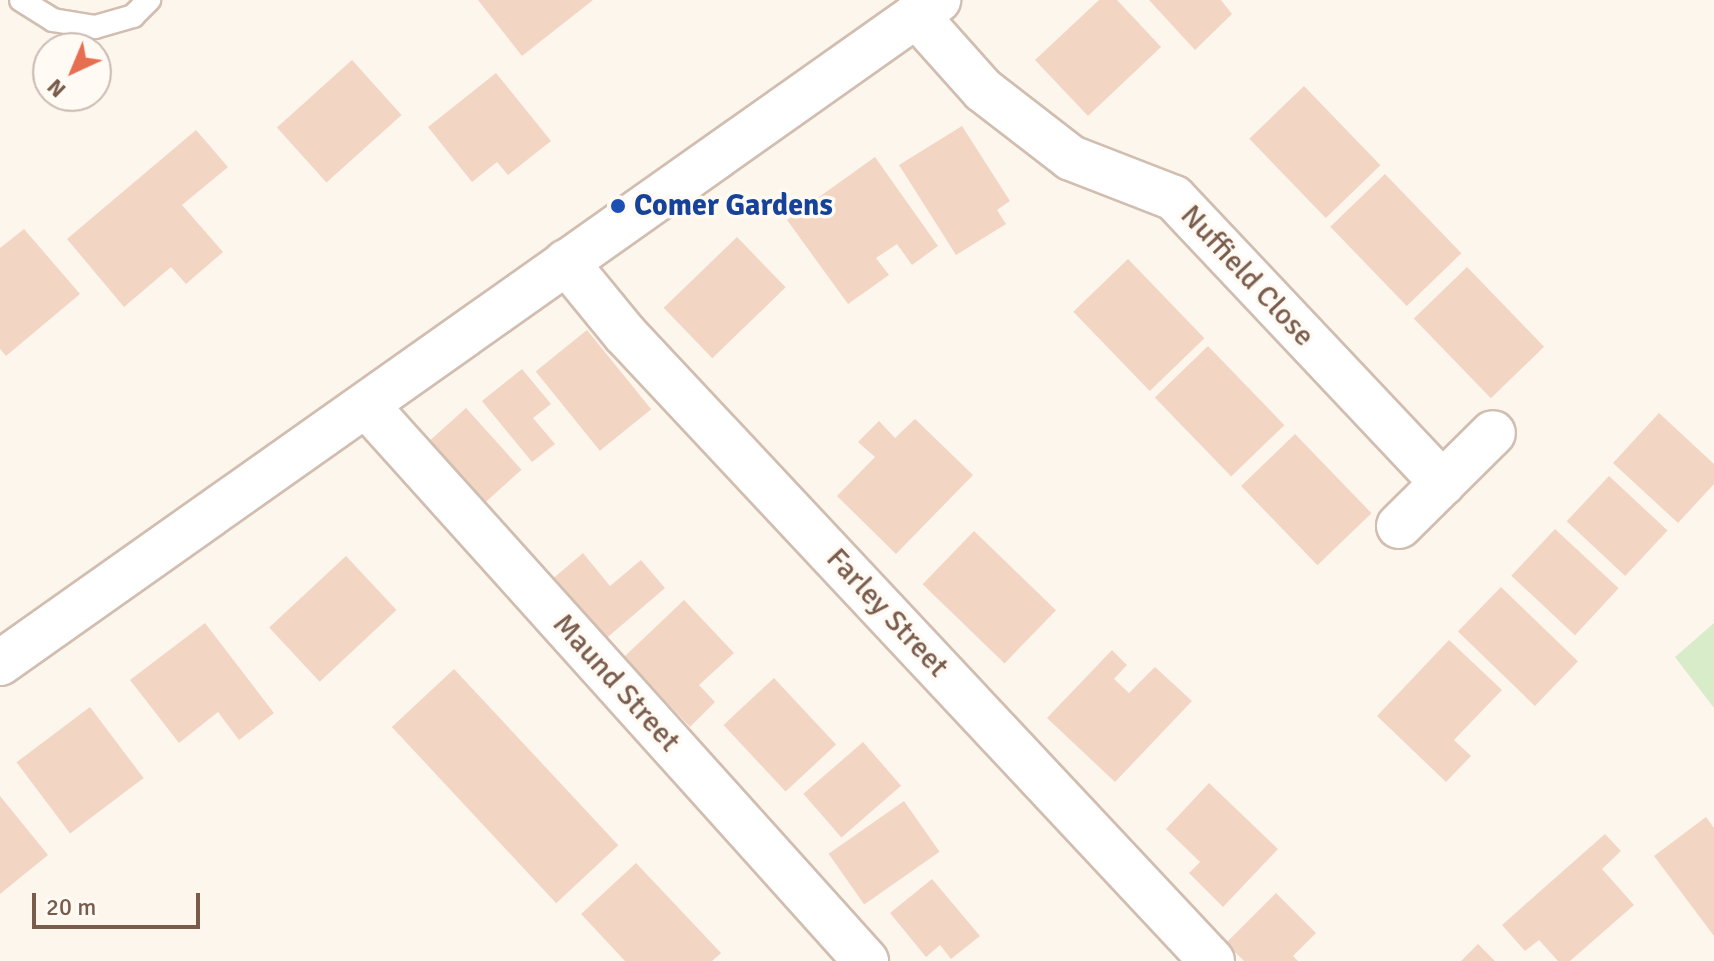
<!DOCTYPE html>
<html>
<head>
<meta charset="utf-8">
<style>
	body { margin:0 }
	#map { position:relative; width:1714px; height:961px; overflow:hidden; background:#fdf6ec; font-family:Signika,sans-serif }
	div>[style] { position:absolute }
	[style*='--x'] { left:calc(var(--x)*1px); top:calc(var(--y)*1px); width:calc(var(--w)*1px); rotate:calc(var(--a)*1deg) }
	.green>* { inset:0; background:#d8ecc9 }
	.building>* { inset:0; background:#f3d5c3; transform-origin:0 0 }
	.roads { filter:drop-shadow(2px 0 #d1beb0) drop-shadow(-2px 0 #d1beb0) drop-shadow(0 2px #d1beb0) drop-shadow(0 -2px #d1beb0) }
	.service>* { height:22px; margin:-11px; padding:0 11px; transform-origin:11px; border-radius:11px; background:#fff }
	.minor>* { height:44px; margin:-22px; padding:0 22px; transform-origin:22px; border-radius:22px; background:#fff }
	.dots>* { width:22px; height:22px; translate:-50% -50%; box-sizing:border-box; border:4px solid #fffaf3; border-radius:50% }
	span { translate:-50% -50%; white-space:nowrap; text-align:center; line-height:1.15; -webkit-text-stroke:7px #fffaf3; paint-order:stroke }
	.transit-label { font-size:30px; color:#164399; font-weight:700 }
	.left { translate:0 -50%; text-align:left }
	.street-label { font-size:30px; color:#7a5c4d }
	.north { position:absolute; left:32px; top:32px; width:80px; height:80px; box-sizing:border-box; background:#fffaf3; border:2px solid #cabbb1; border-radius:50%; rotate:224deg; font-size:22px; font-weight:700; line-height:32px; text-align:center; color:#7a5c4d }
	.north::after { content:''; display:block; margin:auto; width:28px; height:36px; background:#e76f51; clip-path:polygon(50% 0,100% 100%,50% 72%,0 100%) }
	.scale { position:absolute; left:32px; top:893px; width:168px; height:36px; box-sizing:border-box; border:4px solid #7a5c4d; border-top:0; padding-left:10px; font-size:24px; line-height:28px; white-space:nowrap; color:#7a5c4d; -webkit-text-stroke:6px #fffaf3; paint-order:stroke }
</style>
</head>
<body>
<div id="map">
	<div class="green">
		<i style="clip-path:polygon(1714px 623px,1714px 708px,1675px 657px)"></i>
	</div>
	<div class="building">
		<i style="clip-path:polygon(478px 0,593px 0,522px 56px)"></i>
		<i style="clip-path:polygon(1099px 0,1117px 0,1161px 47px,1088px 116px,1035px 60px)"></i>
		<i style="clip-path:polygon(1149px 0,1221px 0,1232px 14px,1195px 50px)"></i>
		<i style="left:352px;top:60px;width:74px;height:101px;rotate:48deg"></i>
		<i style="clip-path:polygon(496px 73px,551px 141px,508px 175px,497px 162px,472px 182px,428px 127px)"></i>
		<i style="left:1304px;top:86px;width:110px;height:76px;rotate:46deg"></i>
		<i style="clip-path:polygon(962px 126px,1010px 201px,997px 210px,1006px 224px,956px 255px,899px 165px)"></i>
		<i style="clip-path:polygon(196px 130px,228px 167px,182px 205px,223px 252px,186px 284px,171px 267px,124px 307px,67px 239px)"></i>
		<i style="clip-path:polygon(875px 157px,938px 246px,912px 265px,897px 244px,876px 258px,889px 275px,848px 304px,787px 220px)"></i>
		<i style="left:1385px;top:174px;width:110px;height:76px;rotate:46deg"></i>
		<i style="clip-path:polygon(24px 229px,80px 294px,6px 356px,0 349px,0 248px)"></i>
		<i style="left:737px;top:237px;width:70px;height:102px;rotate:46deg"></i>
		<i style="left:1128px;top:259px;width:110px;height:76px;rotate:46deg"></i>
		<i style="left:1467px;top:267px;width:111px;height:74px;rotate:46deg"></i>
		<i style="left:587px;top:330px;width:102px;height:66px;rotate:51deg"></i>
		<i style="left:1208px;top:346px;width:110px;height:74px;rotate:46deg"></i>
		<i style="clip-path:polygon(522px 369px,551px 404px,533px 418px,555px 444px,532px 462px,482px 401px)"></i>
		<i style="left:466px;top:408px;width:83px;height:50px;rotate:48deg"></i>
		<i style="clip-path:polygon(1659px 413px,1714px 464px,1714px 484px,1678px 523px,1613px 463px)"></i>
		<i style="clip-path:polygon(915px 419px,973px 475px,896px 554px,837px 496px,875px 457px,858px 442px,879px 421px,895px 438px)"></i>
		<i style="left:1295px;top:434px;width:110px;height:75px;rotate:46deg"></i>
		<i style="left:1609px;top:476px;width:80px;height:62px;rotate:43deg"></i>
		<i style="left:1555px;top:529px;width:87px;height:64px;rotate:43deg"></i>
		<i style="left:974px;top:531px;width:114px;height:74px;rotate:44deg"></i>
		<i style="clip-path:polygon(583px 553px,610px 586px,641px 560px,665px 588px,602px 642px,550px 581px)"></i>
		<i style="left:346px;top:556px;width:74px;height:105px;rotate:47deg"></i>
		<i style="left:1501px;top:587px;width:107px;height:62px;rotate:44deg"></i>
		<i style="clip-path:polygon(684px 600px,734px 653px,699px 685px,715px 702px,690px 727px,624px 657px)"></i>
		<i style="clip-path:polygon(205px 623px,274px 713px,239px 740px,218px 712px,179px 743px,130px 680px)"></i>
		<i style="clip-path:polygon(1449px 640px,1502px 690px,1454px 740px,1471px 756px,1446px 782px,1377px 716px)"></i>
		<i style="clip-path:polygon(1112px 650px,1127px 665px,1114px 679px,1129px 693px,1155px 667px,1192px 701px,1115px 782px,1047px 718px)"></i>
		<i style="left:454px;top:669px;width:241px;height:85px;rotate:47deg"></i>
		<i style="left:774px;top:678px;width:91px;height:69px;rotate:47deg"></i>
		<i style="left:90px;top:707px;width:89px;height:92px;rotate:53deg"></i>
		<i style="left:863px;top:742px;width:58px;height:79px;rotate:49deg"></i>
		<i style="clip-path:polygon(1209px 783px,1278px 849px,1223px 907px,1189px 873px,1200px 862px,1166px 829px)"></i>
		<i style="clip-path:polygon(0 796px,48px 855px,0 894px)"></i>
		<i style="left:904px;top:801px;width:62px;height:92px;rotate:55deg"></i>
		<i style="clip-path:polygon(1706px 817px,1714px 828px,1714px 936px,1654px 856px)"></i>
		<i style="clip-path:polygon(1605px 834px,1621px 851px,1602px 869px,1634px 905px,1570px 961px,1558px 961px,1539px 940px,1525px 951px,1502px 925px)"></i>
		<i style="clip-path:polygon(636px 863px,721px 953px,712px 961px,625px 961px,581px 914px)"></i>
		<i style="clip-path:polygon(932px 879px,980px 936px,951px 959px,940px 945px,926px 957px,890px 913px)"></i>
		<i style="clip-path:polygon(1276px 893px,1316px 933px,1293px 956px,1298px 961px,1244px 961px,1226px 943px)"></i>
		<i style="clip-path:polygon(1478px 944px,1495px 961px,1461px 961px)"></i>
	</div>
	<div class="roads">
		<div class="service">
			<i style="--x:21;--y:0;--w:38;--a:32"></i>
			<i style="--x:53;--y:20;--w:43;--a:9.5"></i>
			<i style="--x:95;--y:27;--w:40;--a:-16"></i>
			<i style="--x:133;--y:16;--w:23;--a:-45"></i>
		</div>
		<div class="minor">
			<i style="--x:916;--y:15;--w:101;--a:48.2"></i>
			<i style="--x:983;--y:90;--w:111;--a:37.7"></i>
			<i style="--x:1071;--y:158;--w:110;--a:21.2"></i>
			<i style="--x:1174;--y:198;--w:392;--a:46.7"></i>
			<i style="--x:566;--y:262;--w:93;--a:50.7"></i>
			<i style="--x:625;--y:334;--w:859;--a:46.89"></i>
			<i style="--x:366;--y:405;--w:748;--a:48.04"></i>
			<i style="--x:1399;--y:526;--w:132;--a:-44.7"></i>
			<i style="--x:0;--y:663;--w:1149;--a:-35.25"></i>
		</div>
	</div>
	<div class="dots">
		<i style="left:618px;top:206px;background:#1a4fb4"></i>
	</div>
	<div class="transit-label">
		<span class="left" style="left:634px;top:206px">Comer Gardens</span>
	</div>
	<div class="street-label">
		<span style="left:1247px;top:276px;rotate:47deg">Nuffield Close</span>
		<span style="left:887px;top:613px;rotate:47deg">Farley Street</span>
		<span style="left:616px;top:683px;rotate:48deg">Maund Street</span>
	</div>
	<div class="north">N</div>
	<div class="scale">20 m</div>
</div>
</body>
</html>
